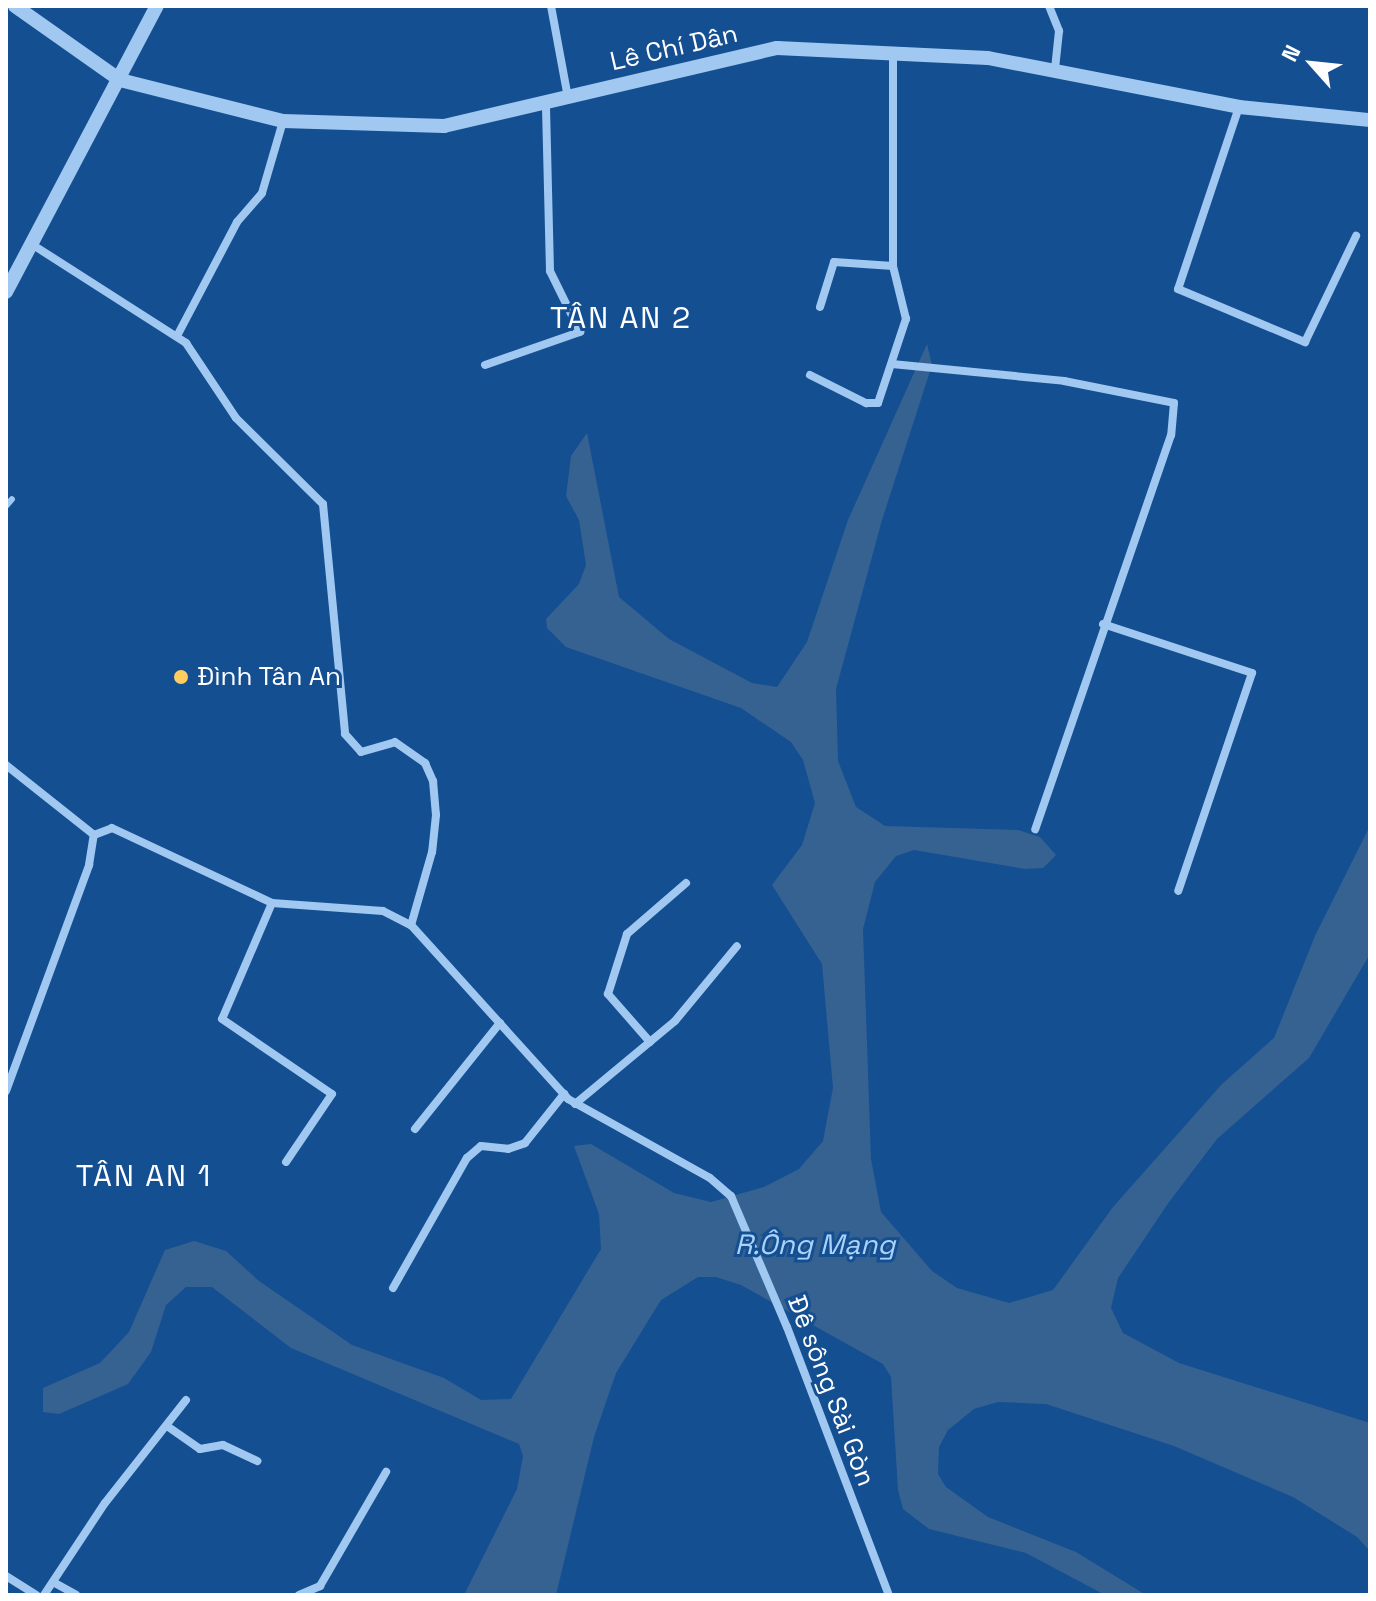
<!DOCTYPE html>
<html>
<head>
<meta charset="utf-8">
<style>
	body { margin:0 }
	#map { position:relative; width:1376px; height:1601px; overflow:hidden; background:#144f92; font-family:"Space Grotesk",sans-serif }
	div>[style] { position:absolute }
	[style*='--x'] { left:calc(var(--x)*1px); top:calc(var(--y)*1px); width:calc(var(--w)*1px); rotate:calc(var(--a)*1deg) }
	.water>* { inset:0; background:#366292 }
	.service>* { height:6px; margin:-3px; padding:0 3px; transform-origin:3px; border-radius:3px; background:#a1c8f1 }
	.minor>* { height:8px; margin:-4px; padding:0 4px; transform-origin:4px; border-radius:4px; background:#a1c8f1 }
	.tertiary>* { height:14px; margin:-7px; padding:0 7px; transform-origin:7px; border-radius:7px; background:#a1c8f1 }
	.dots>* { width:22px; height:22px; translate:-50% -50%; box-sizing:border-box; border:4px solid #144f92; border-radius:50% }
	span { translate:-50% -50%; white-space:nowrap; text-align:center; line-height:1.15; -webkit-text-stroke:6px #144f92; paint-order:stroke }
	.street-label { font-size:26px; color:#fff }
	.poi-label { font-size:26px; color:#fff }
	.left { translate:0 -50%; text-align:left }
	.water-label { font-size:28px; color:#add2f8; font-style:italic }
	.quarter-label { font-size:30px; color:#fff; letter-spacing:2px }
	.frame { position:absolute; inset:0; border:8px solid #fff; pointer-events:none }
	.north { position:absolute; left:1272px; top:24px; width:80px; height:80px; -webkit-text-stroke:6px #144f92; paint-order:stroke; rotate:297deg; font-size:22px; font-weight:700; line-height:32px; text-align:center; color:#fff }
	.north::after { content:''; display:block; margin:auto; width:28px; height:36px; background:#fff; clip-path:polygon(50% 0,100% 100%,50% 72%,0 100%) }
</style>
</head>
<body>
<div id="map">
	<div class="water">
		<i style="clip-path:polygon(927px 344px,932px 365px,882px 520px,836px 689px,838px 761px,856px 807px,885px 826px,1018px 830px,1040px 837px,1056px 855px,1043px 868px,1025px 869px,914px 850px,896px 856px,875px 882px,863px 929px,871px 1159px,881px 1212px,932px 1271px,957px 1288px,1009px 1303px,1053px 1290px,1113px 1207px,1222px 1084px,1274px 1038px,1315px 936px,1370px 826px,1370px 954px,1309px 1058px,1217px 1139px,1169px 1202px,1118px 1278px,1111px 1308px,1123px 1333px,1179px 1363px,1370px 1423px,1370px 1551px,1357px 1537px,1293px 1497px,1174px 1446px,1046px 1404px,998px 1402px,974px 1409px,948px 1430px,939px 1447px,938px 1474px,946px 1487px,988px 1517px,1076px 1552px,1146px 1595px,1105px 1595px,1026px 1553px,929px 1529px,903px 1509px,898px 1490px,891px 1377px,883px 1364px,741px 1285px,716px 1277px,698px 1277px,661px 1300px,616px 1373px,594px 1437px,556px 1595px,464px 1595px,517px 1489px,523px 1456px,519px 1444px,291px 1348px,212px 1287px,186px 1287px,166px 1305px,151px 1352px,128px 1384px,59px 1414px,43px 1412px,43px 1388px,100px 1363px,129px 1332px,165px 1250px,194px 1241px,226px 1251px,259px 1281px,352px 1345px,444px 1378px,481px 1400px,511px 1399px,601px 1249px,599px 1214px,574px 1146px,591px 1144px,674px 1193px,711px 1202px,764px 1187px,799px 1169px,823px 1141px,833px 1088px,822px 964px,772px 885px,802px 845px,815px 803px,803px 760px,791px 742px,741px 708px,566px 647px,547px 628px,546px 619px,579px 584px,586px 565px,579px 520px,566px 496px,571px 456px,587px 433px,619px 597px,669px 639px,752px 683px,777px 687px,807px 642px,848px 520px)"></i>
	</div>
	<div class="service">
		<i style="--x:6;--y:506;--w:9;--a:-49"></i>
	</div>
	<div class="minor">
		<i style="--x:551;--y:6;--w:94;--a:79.5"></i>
		<i style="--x:1049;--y:6;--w:27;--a:68"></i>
		<i style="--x:1059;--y:31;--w:38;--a:96"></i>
		<i style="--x:1239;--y:107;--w:192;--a:108.5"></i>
		<i style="--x:1178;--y:289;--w:138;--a:22.7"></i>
		<i style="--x:1305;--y:342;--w:118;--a:-64.3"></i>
		<i style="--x:33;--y:245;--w:182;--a:32.6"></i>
		<i style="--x:186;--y:343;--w:90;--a:56.3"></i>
		<i style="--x:236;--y:418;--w:122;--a:44.7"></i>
		<i style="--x:323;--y:504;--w:231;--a:84.5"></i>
		<i style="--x:345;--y:734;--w:24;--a:48"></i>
		<i style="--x:361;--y:752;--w:35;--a:-16"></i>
		<i style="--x:395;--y:742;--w:37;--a:35"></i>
		<i style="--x:425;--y:763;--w:20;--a:66"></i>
		<i style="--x:433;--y:781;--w:34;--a:85"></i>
		<i style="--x:436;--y:815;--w:37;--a:96"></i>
		<i style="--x:432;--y:852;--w:76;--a:106"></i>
		<i style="--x:820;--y:307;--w:47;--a:-72.7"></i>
		<i style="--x:834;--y:262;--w:59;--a:3.9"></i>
		<i style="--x:177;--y:336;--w:129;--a:-62.2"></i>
		<i style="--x:237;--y:222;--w:38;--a:-49"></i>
		<i style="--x:262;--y:193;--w:75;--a:-73.7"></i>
		<i style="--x:892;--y:364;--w:173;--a:5.6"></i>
		<i style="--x:1064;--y:381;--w:112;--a:11.3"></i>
		<i style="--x:1174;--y:403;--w:32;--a:95"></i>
		<i style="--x:1171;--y:435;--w:417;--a:109"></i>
		<i style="--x:485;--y:365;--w:101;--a:-19.2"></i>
		<i style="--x:580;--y:332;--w:68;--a:-116.2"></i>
		<i style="--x:550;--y:271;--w:166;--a:-91.4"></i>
		<i style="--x:810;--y:375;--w:63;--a:26.6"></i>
		<i style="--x:866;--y:403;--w:12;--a:0"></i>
		<i style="--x:878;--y:403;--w:89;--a:-71.6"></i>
		<i style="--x:906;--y:319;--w:55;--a:-103.8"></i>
		<i style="--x:893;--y:266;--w:215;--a:-90"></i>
		<i style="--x:1103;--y:624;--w:157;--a:18.2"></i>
		<i style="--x:1252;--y:673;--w:230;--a:108.7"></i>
		<i style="--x:6;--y:765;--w:112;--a:38.5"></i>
		<i style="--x:94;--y:835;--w:19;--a:-21"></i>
		<i style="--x:112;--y:828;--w:177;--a:25.1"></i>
		<i style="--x:272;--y:903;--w:111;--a:4.1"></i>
		<i style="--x:383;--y:911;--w:31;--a:27"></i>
		<i style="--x:411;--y:925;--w:234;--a:47.9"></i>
		<i style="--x:568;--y:1099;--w:162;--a:29.1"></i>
		<i style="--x:710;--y:1178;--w:28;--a:41"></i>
		<i style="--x:731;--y:1196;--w:142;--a:66.9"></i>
		<i style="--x:787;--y:1327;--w:287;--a:69.2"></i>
		<i style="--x:272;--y:903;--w:126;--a:113.3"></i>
		<i style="--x:222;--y:1019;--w:133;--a:34.3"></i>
		<i style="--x:332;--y:1094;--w:82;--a:124.1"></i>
		<i style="--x:650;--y:1042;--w:64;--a:-131.2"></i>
		<i style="--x:608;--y:994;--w:63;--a:-72.4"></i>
		<i style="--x:627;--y:934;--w:78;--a:-40.8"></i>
		<i style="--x:6;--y:1091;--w:241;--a:-69.8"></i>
		<i style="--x:89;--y:865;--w:30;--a:-81"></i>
		<i style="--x:575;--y:1104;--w:130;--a:-39.7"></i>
		<i style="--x:675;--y:1021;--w:97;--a:-50.4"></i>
		<i style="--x:415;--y:1129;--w:136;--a:-51.3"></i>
		<i style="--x:393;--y:1288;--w:150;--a:-60.4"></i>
		<i style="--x:467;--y:1158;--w:18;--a:-41"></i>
		<i style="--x:481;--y:1146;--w:27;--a:6"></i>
		<i style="--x:508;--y:1149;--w:18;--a:-19"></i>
		<i style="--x:525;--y:1143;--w:63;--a:-51.5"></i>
		<i style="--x:167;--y:1426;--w:40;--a:34.9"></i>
		<i style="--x:200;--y:1449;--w:23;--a:-10"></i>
		<i style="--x:223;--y:1445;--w:38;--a:25"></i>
		<i style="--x:6;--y:1576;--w:36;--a:32"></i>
		<i style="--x:53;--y:1582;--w:26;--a:29"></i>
		<i style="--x:44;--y:1595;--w:110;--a:-56.5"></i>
		<i style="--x:105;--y:1503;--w:131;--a:-51.8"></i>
		<i style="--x:299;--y:1595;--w:23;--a:-23"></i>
		<i style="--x:320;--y:1586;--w:132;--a:-59.9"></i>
	</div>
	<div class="tertiary">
		<i style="--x:15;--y:6;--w:128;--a:35.2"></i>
		<i style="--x:120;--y:80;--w:168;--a:14.1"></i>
		<i style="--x:283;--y:121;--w:161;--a:1.8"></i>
		<i style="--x:444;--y:126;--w:342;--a:-13.2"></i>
		<i style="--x:777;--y:48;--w:211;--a:2.7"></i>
		<i style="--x:988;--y:58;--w:256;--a:11"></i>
		<i style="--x:1239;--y:107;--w:132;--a:5.7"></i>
		<i style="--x:6;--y:292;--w:323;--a:-62.2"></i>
	</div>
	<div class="dots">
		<i style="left:181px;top:677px;background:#ffcc61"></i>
	</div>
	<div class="street-label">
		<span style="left:674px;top:48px;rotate:-13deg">Lê Chí Dân</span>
		<span style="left:831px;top:1391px;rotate:69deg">Đê sông Sài Gòn</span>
	</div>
	<div class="poi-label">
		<span class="left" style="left:197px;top:677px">Đình Tân An</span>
	</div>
	<div class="water-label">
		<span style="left:815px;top:1244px">R.Ông Mạng</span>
	</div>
	<div class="quarter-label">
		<span style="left:621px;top:318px">TÂN AN 2</span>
		<span style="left:144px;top:1176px">TÂN AN 1</span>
	</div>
	<div class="frame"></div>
	<div class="north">N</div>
</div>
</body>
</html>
